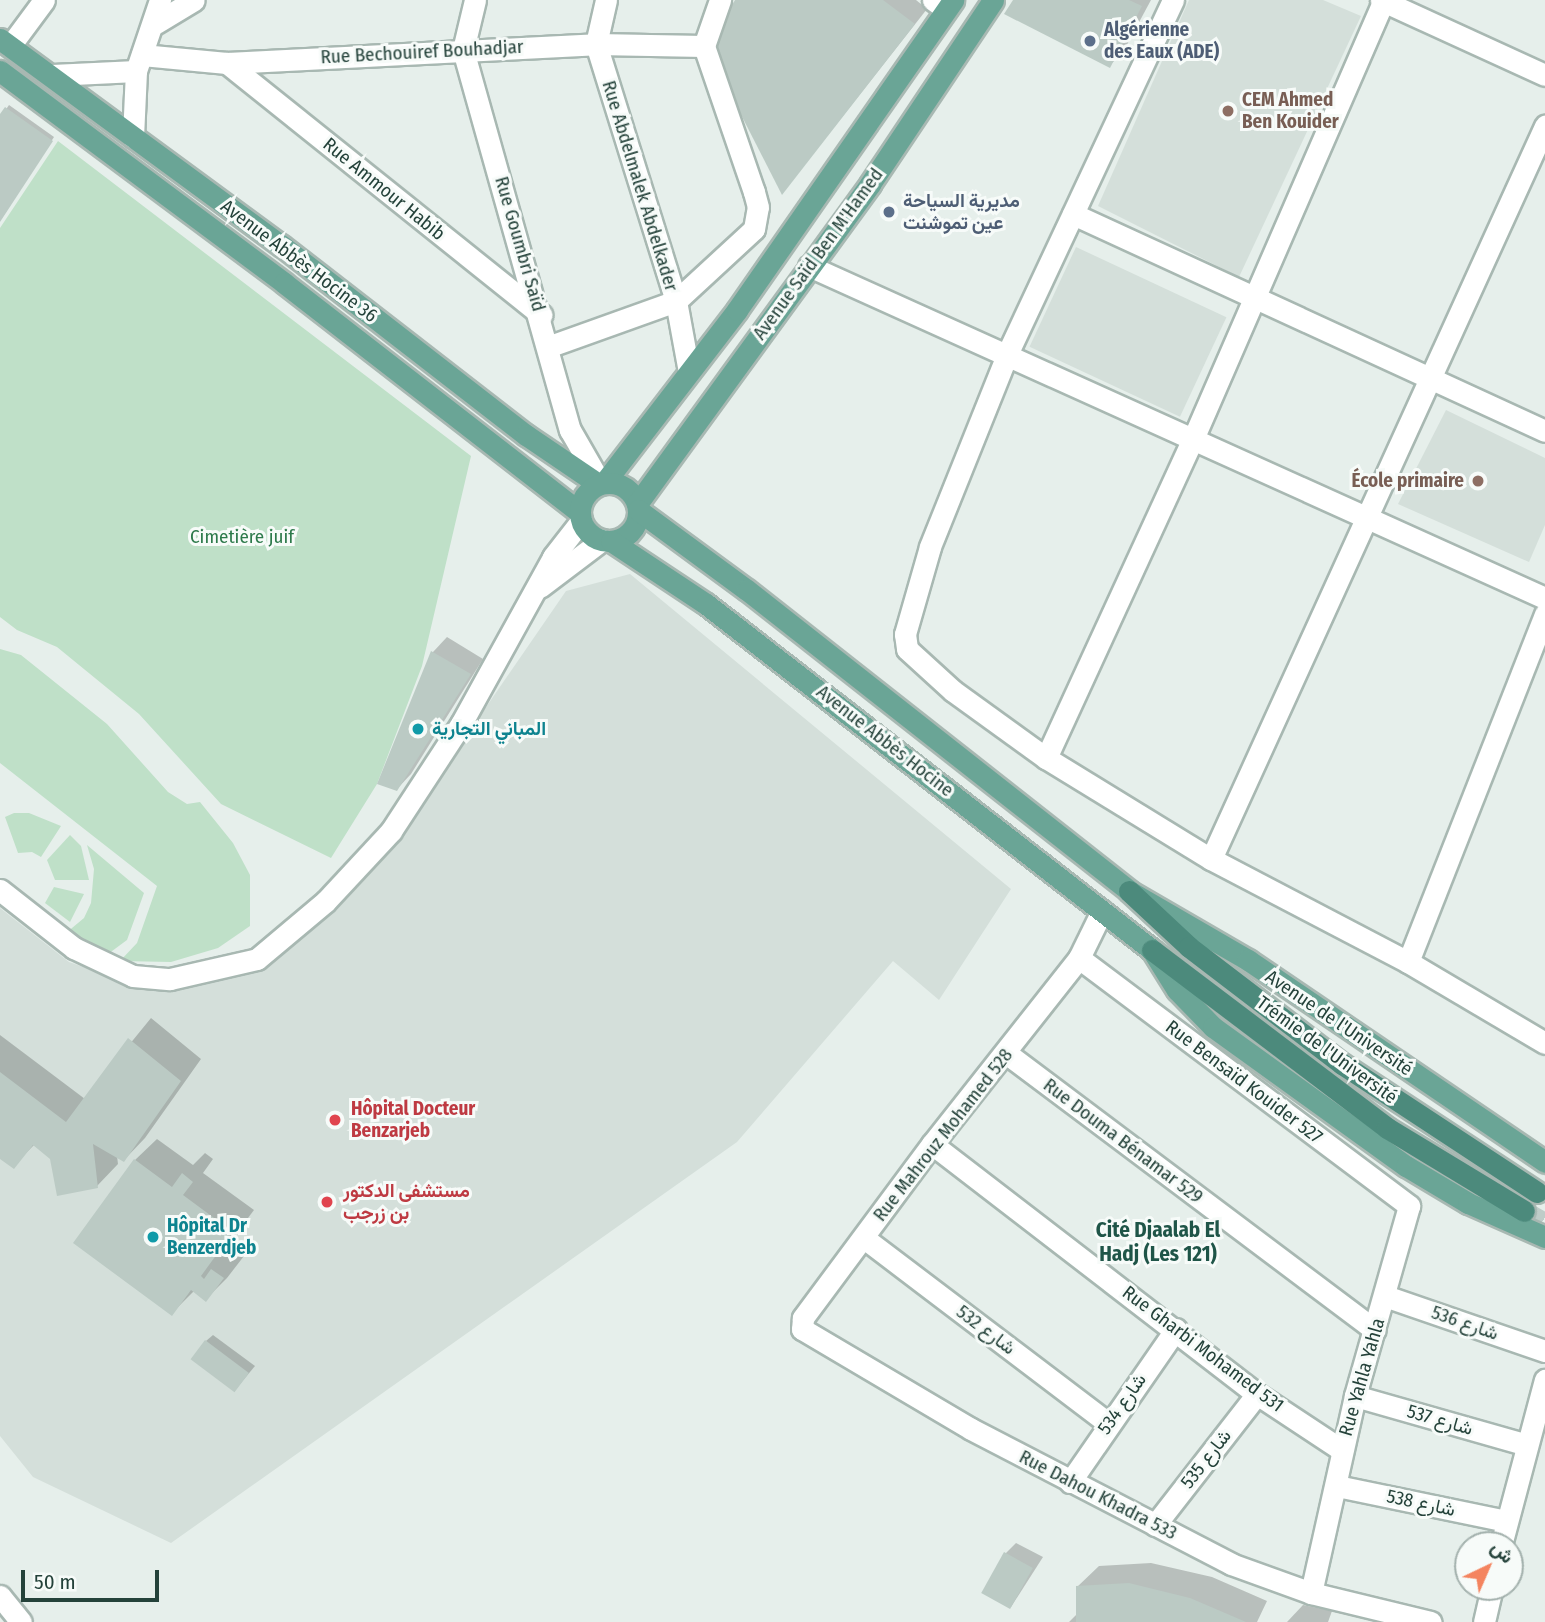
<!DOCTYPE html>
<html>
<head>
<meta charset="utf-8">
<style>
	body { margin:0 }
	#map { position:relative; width:1545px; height:1622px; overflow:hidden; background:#e6efeb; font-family:"Fira Sans Condensed",Vazirmatn,sans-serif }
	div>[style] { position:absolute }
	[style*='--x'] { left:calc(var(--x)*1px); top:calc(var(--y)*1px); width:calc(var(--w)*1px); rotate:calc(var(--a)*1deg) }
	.built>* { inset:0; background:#d4dfda; transform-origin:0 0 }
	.green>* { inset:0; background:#bfe0c8 }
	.shadow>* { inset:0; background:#0003 }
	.building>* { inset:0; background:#bbcac4; transform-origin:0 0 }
	.trunk-tunnel>* { height:21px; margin-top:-10.5px; transform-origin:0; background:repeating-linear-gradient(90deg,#bfccc8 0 21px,transparent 0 31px) }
	.roads { filter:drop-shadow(2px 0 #a8b8b2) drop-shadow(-2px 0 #a8b8b2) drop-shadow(0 2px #a8b8b2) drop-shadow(0 -2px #a8b8b2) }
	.minor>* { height:21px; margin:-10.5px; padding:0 10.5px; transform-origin:10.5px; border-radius:10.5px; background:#fff }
	.secondary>* { height:21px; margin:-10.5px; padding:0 10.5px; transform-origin:10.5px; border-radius:10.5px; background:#fff }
	.primary>* { height:21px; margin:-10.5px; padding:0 10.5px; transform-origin:10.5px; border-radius:10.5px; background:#6aa596 }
	.primary>.ring { margin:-10.5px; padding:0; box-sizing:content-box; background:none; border:21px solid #6aa596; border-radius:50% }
	.trunk>* { height:21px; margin:-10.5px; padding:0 10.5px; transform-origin:10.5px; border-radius:10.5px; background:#4c8a7c }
	.dots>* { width:19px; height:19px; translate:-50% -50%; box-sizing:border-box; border:4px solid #f7fbf9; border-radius:50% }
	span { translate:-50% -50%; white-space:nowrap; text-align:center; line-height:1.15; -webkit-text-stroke:6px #f7fbf9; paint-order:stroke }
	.service-label { font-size:19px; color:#4e5e75; font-weight:700 }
	.left { translate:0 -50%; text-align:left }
	.street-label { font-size:19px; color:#24423a }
	.education-label { font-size:19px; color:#785e54; font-weight:700 }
	.right { translate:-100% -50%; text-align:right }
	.park-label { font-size:19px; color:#2d7a4b }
	.culture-label { font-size:19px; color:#0d838f; font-weight:700 }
	.health-label { font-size:19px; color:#be3a42; font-weight:700 }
	.neighbourhood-label { font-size:21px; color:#1f5548; font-weight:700 }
	.north { position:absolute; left:1454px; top:1531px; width:70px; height:70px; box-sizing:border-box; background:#f7fbf9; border:2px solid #a3b1ad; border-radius:50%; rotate:44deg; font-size:19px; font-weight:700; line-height:28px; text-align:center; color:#24423a }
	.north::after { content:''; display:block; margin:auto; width:24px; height:32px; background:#f4845f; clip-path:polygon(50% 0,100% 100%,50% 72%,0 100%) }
	.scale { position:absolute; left:21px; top:1570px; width:138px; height:32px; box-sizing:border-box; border:4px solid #24423a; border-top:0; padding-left:9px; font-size:21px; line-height:24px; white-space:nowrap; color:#24423a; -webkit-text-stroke:5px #f7fbf9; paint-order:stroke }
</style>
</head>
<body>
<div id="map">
	<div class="built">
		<i style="clip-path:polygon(1189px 0,1323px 0,1361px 16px,1239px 277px,1098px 206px)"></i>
		<i style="left:1076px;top:247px;width:166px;height:110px;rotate:25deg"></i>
		<i style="clip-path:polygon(1446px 410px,1545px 458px,1545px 525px,1529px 562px,1398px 504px)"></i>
		<i style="clip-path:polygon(630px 574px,1011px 889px,939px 1000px,893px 961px,737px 1142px,171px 1543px,33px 1477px,0 1436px,0 908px,69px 962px,136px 985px,237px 971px,385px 854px,566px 591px)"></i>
	</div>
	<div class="green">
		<i style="clip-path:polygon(58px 141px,471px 456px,422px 666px,377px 784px,331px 858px,221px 804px,139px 714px,57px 647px,17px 630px,0 617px,0 228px)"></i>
		<i style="clip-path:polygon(0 649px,21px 655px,107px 724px,168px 792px,187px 804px,200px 802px,233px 843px,250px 875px,250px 926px,218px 948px,171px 962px,120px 961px,137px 943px,157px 886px,0 763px)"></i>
		<i style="clip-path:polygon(14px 813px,29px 813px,61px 826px,41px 857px,32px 852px,18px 853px,5px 817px)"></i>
		<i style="clip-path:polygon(70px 835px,81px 846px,89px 880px,55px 880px,47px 860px)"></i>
		<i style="clip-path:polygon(87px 845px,144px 893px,127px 940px,108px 954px,66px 933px,84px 918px,91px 903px,94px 869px)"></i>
		<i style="clip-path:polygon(54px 887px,84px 894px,70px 922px,45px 903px)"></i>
	</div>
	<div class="shadow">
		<i style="clip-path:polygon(737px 0,916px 0,927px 9px,783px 192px)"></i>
		<i style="clip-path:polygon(1015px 0,1151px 0,1123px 52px,1109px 66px)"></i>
		<i style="clip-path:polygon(9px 105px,54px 137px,0 221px,0 118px)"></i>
		<i style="clip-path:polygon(447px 637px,483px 659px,411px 774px,397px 789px,380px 783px,433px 652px)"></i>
		<i style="clip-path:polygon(151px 1018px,201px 1059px,145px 1138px,124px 1160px,117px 1156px,118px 1164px,97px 1186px,35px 1144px,13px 1166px,0 1157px,0 1035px,85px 1099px)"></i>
		<i style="clip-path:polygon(157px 1139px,193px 1165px,205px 1153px,213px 1159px,203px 1173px,254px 1210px,221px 1254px,226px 1257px,234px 1249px,244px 1256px,227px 1278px,206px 1299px,194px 1291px,172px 1313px,135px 1160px)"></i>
		<i style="clip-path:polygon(213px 1335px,255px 1366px,235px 1390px,206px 1341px)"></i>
		<i style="clip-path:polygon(1016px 1543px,1043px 1557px,1011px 1607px,1006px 1553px)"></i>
		<i style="clip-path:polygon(1151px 1563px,1212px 1577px,1267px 1601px,1257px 1622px,1069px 1622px,1078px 1613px,1077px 1587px,1099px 1566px)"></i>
		<i style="clip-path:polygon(1303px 1605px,1332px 1611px,1328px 1622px,1287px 1622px)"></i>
	</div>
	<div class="building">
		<i style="clip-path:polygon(735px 0,883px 0,915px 24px,782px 195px,707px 48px)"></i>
		<i style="clip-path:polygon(1013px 0,1129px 0,1142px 6px,1110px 68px,1004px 14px)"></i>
		<i style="clip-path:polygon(5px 107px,53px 141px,0 222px,0 114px)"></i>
		<i style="clip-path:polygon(431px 651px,471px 674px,397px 791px,377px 784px)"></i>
		<i style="clip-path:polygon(128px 1038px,181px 1081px,124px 1162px,93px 1144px,98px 1188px,57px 1196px,50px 1159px,33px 1145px,14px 1169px,0 1159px,0 1072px,66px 1122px)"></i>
		<i style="clip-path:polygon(134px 1159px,172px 1187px,182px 1173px,193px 1182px,183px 1195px,233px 1232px,201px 1276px,204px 1279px,211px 1269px,224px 1278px,206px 1302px,191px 1290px,172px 1316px,73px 1243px)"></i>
		<i style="left:205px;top:1340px;width:55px;height:24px;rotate:37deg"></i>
		<i style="left:1004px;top:1552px;width:33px;height:47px;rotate:29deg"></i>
		<i style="clip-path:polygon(1129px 1583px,1190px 1598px,1246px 1622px,1076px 1622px,1076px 1586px)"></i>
	</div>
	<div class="trunk-tunnel">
		<i style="--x:1524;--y:1211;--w:24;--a:30"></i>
	</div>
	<div class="roads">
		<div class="minor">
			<i style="--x:475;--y:0;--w:51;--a:103.5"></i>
			<i style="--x:463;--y:50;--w:395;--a:74.3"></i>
			<i style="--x:570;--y:430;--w:62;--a:60.1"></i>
			<i style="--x:606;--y:0;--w:45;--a:102.8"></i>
			<i style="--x:596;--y:44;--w:269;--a:72.7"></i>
			<i style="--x:676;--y:301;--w:72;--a:79.6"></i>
			<i style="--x:933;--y:0;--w:16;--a:35"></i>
			<i style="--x:1173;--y:0;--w:392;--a:115.1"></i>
			<i style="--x:1007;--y:355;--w:207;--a:111.9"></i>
			<i style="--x:930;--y:547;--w:91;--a:106"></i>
			<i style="--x:905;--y:634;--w:15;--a:82"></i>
			<i style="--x:907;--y:649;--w:62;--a:42.4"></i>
			<i style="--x:953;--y:691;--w:115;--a:35.8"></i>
			<i style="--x:1046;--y:758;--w:193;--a:31.5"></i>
			<i style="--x:1211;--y:859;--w:222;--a:27.6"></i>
			<i style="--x:1408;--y:962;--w:159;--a:30.6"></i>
			<i style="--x:1381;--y:0;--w:180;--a:24.6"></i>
			<i style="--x:156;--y:23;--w:44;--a:-31.2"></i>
			<i style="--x:10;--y:46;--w:57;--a:-53.5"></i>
			<i style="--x:142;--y:55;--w:85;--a:5.4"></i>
			<i style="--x:227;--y:63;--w:369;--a:-2.9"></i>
			<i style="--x:596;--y:44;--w:108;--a:1.1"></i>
			<i style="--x:227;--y:63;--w:403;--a:38.7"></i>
			<i style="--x:52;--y:75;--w:84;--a:-2.7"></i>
			<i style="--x:133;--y:137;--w:66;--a:-87.4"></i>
			<i style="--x:136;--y:71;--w:75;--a:-71.3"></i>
			<i style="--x:1073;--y:214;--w:519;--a:24.69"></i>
			<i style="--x:809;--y:266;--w:807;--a:24.28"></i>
			<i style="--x:550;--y:346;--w:134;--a:-19.7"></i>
			<i style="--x:676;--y:301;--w:106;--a:-42.7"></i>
			<i style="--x:754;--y:229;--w:22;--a:-80"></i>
			<i style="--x:758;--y:207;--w:16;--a:-105"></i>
			<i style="--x:754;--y:192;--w:154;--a:-108.9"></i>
			<i style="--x:704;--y:46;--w:49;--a:-70.8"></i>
			<i style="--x:1046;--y:758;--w:351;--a:-65.3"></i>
			<i style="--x:1193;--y:439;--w:479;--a:-66.5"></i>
			<i style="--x:1211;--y:859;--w:806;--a:-65.5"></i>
			<i style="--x:1102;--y:911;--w:52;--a:116.1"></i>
			<i style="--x:1079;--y:958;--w:237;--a:128.3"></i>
			<i style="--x:932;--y:1144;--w:217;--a:126.6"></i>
			<i style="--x:803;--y:1318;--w:11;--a:95"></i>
			<i style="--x:802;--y:1329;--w:196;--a:30.6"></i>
			<i style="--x:971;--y:1429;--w:293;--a:27.4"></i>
			<i style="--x:1231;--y:1564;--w:85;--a:19.9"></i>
			<i style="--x:1311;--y:1593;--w:123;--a:13.6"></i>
			<i style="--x:1079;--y:958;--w:413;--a:36.9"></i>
			<i style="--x:1409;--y:1206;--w:198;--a:105.9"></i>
			<i style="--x:1355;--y:1396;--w:202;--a:102.6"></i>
			<i style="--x:1408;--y:962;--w:374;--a:-68.5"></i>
			<i style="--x:1006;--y:1053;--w:461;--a:36.9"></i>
			<i style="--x:932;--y:1144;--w:410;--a:37.6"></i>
			<i style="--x:1257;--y:1394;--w:102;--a:33.4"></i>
			<i style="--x:864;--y:1238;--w:306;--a:37.2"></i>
			<i style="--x:1385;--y:1296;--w:169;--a:19"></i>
			<i style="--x:1355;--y:1396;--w:176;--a:15.9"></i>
			<i style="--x:1070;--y:1482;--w:186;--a:-55.3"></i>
			<i style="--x:1337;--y:1486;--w:173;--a:11.7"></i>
			<i style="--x:1155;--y:1525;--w:166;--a:-52.1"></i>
			<i style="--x:0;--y:1596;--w:33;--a:51"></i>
		</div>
		<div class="secondary">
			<i style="--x:540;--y:587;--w:78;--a:-37.2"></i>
			<i style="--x:0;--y:890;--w:94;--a:38.1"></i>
			<i style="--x:74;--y:948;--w:65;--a:25.4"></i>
			<i style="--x:133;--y:976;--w:37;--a:5"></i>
			<i style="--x:170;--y:979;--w:89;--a:-12.9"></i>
			<i style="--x:257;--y:959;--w:90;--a:-40"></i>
			<i style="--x:326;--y:901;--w:96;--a:-47.1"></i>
			<i style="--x:391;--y:831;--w:128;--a:-56.8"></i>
			<i style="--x:461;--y:724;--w:191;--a:-61.1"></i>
			<i style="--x:553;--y:557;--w:46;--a:-52.1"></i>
			<i style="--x:1501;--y:1545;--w:171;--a:-75.1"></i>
			<i style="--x:1484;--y:1622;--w:36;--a:-77"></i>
		</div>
		<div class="primary">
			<i style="--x:0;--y:39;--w:350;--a:36.3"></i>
			<i style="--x:282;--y:246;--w:309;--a:37.8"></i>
			<i style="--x:526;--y:435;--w:87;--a:34.2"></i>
			<i style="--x:0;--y:71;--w:354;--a:36.7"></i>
			<i style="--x:284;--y:283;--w:373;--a:37.8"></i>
			<i style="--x:604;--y:483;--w:218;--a:-52.4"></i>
			<i style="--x:737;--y:310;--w:378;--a:-55.1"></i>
			<i class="ring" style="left:580px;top:483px;width:37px;height:37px"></i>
			<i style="--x:637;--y:504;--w:396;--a:-53.9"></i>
			<i style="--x:870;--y:184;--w:221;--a:-56.2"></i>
			<i style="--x:638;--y:510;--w:135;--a:36.3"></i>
			<i style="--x:747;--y:590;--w:486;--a:38.2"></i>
			<i style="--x:1129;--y:891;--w:138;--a:30.1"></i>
			<i style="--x:1248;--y:960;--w:359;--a:34.2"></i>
			<i style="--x:611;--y:541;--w:114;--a:33.6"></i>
			<i style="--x:706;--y:604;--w:564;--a:37.8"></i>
			<i style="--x:1152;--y:950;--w:47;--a:58"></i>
			<i style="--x:1177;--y:990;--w:52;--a:45.8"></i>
			<i style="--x:1213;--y:1027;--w:238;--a:35.8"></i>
			<i style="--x:1406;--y:1166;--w:72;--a:30.8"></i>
			<i style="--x:1468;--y:1203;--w:84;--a:23.8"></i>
		</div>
		<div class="trunk">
			<i style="--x:1129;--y:891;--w:82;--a:43"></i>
			<i style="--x:1189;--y:947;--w:193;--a:37.4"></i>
			<i style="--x:1342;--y:1064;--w:233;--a:33.3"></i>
			<i style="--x:1152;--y:950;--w:295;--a:37.1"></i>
			<i style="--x:1387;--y:1128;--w:160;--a:31.2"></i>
		</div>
	</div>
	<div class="dots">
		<i style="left:1090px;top:41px;background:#5c6f8a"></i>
		<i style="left:1228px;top:111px;background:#8d6e63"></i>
		<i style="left:889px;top:212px;background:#5c6f8a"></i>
		<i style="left:1478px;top:481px;background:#8d6e63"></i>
		<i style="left:418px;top:729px;background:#0f9aa8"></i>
		<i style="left:335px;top:1120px;background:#e0444e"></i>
		<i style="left:327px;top:1202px;background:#e0444e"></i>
		<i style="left:153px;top:1237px;background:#0f9aa8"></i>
	</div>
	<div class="service-label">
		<span class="left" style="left:1104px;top:41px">Algérienne<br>des Eaux (ADE)</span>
		<span class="left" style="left:903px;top:212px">مديرية السياحة<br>عين تموشنت</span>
	</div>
	<div class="street-label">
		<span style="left:422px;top:52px;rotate:-3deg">Rue Bechouiref Bouhadjar</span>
		<span style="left:640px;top:186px;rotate:73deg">Rue Abdelmalek Abdelkader</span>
		<span style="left:384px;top:189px;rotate:39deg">Rue Ammour Habib</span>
		<span style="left:520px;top:244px;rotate:74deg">Rue Goumbri Saïd</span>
		<span style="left:818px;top:254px;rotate:-54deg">Avenue Saïd Ben M'Hamed</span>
		<span style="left:299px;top:261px;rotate:37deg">Avenue Abbès Hocine 36</span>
		<span style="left:885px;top:741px;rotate:38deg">Avenue Abbès Hocine</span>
		<span style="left:1339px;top:1023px;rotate:34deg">Avenue de l'Université</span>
		<span style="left:1327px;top:1050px;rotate:36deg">Trémie de l'Université</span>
		<span style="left:1244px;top:1082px;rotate:37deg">Rue Bensaïd Kouider 527</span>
		<span style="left:943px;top:1135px;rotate:-52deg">Rue Mahrouz Mohamed 528</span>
		<span style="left:1123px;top:1141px;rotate:37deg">Rue Douma Bénamar 529</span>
		<span style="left:1465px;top:1323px;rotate:19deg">شارع 536</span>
		<span style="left:986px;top:1330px;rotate:37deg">532 شارع</span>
		<span style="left:1203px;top:1349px;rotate:37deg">Rue Gharbi Mohamed 531</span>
		<span style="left:1362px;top:1377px;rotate:-74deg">Rue Yahla Yahla</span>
		<span style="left:1122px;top:1404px;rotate:-55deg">534 شارع</span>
		<span style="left:1440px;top:1420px;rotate:16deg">537 شارع</span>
		<span style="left:1206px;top:1459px;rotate:-52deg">535 شارع</span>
		<span style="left:1098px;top:1495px;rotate:27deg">Rue Dahou Khadra 533</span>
		<span style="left:1421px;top:1503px;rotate:12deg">538 شارع</span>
	</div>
	<div class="education-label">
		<span class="left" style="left:1242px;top:111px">CEM Ahmed<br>Ben Kouider</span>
		<span class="right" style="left:1464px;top:481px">École primaire</span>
	</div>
	<div class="park-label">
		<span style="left:242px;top:537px">Cimetière juif</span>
	</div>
	<div class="culture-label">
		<span class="left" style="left:432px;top:729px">المباني التجارية</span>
		<span class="left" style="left:167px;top:1237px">Hôpital Dr<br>Benzerdjeb</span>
	</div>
	<div class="health-label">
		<span class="left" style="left:351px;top:1120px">Hôpital Docteur<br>Benzarjeb</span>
		<span class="left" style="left:343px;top:1202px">مستشفى الدكتور<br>بن زرجب</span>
	</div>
	<div class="neighbourhood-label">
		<span style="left:1158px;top:1242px">Cité Djaalab El<br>Hadj (Les 121)</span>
	</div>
	<div class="north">ش</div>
	<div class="scale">50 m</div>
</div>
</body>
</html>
